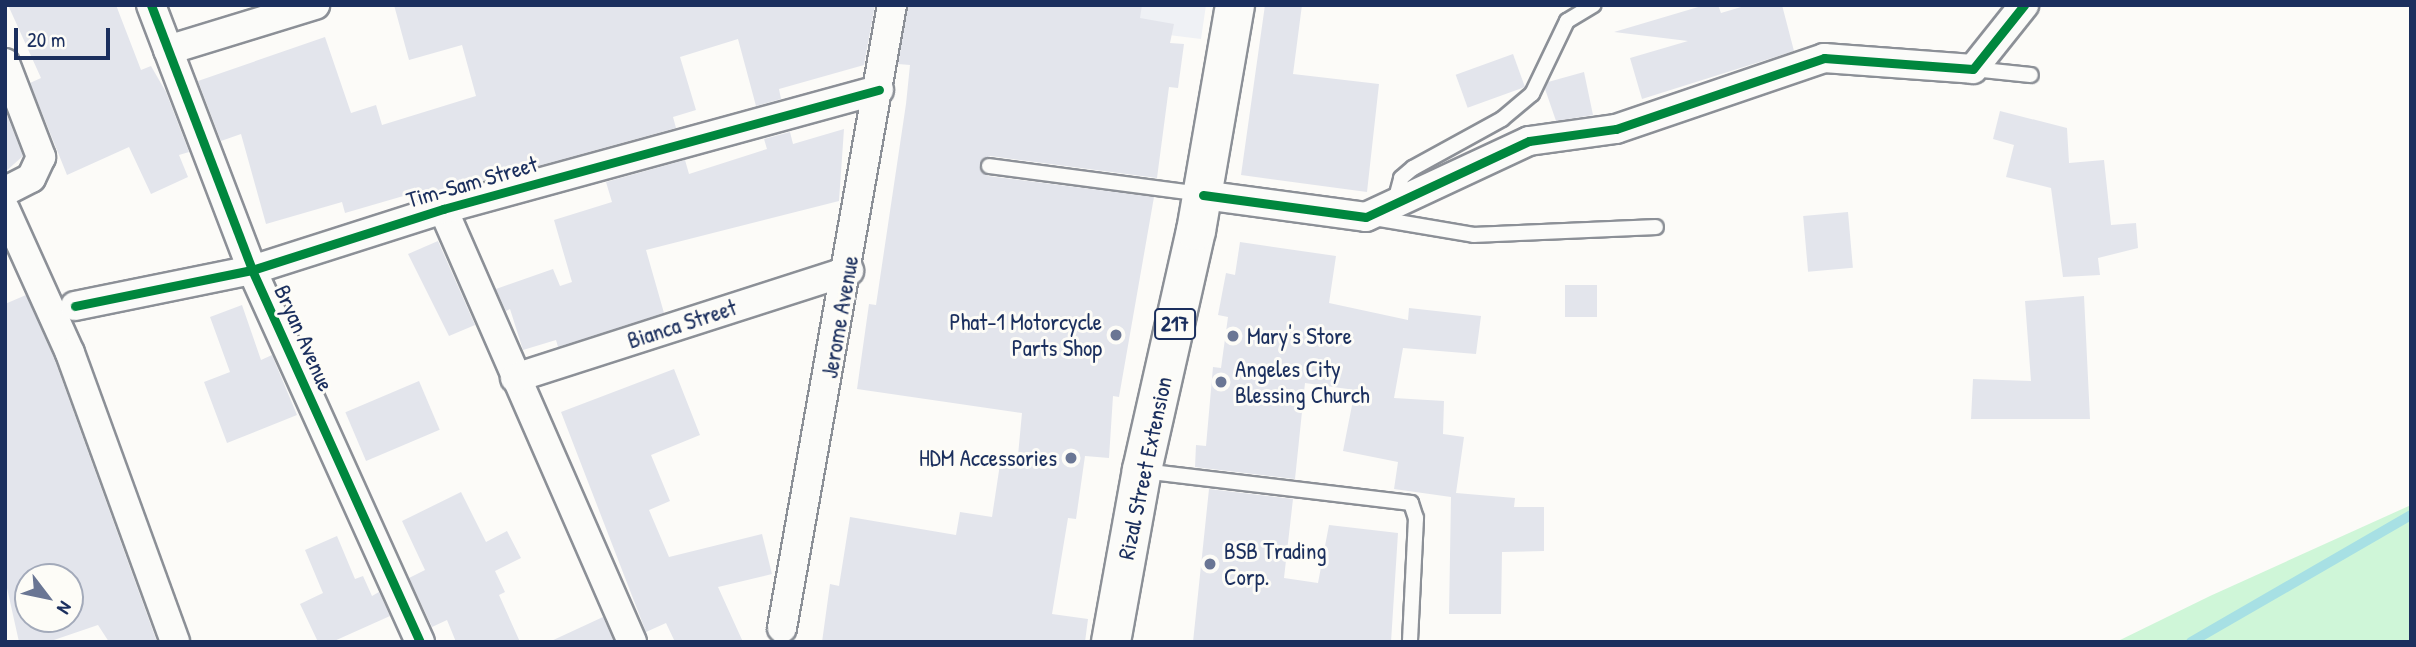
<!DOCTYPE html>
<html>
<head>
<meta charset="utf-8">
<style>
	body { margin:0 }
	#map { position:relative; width:2416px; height:647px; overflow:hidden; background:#fcfbf8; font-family:"Patrick Hand",sans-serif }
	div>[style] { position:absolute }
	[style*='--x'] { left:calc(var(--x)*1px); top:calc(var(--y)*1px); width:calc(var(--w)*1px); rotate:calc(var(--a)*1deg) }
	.built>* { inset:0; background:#eff1f5 }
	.green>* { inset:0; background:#cff6d8 }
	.stream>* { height:10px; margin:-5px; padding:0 5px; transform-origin:5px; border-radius:5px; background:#a7e0e4 }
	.building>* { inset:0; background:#e3e5ec; transform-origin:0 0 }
	.roads { filter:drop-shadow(2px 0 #8c9097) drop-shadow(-2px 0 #8c9097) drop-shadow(0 2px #8c9097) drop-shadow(0 -2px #8c9097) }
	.lane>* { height:14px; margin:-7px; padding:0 7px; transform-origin:7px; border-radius:7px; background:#fbfbf9 }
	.street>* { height:28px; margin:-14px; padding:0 14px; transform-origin:14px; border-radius:14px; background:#fbfbf9 }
	.primary>* { height:38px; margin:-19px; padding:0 19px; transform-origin:19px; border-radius:19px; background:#fbfbf9 }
	.cycleway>* { height:9px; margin:-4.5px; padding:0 4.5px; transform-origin:4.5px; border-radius:4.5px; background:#00873e }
	.dots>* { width:19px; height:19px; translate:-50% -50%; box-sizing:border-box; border:4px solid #fdfcf7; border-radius:50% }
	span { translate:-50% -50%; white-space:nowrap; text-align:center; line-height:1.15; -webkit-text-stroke:6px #fdfcf7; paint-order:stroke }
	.shield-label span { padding:2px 5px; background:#fdfcf7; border:2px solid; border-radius:5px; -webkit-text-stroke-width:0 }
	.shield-label { font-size:21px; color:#1b2f5e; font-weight:700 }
	.street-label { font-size:23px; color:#1b2f5e }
	.poi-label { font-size:23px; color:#1b2f5e }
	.right { translate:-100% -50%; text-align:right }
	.left { translate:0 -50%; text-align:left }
	.frame { position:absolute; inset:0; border:7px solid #1b2f5e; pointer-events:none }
	.north { position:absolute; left:14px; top:563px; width:70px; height:70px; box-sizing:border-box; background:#fdfcf7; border:2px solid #a3aaba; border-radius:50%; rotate:122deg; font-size:19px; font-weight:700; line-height:28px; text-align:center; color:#1b2f5e }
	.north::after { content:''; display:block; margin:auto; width:24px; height:32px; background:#6a7694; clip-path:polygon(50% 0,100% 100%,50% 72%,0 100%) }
	.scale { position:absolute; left:14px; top:28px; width:96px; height:32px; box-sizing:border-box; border:4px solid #1b2f5e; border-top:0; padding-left:9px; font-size:21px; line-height:24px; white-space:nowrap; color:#1b2f5e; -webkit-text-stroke:5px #fdfcf7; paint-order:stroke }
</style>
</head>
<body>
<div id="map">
	<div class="built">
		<i style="clip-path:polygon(928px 5px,1206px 5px,1201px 39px)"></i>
	</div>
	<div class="green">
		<i style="clip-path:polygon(2411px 505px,2411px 642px,2116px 642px,2210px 596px)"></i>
	</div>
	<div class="stream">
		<i style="--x:2191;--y:642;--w:254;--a:-30"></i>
	</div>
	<div class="building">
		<i style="clip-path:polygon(8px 5px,116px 5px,141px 70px,151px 66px,166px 92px,189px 152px,179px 155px,188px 177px,151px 194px,129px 147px,67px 175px,30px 83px,41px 78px)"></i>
		<i style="clip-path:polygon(394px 5px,875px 5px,864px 65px,779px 89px,781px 99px,756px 106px,738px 39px,680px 57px,696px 110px,673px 117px,676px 128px,426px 197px,424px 190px,345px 213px,342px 202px,266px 224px,241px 134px,221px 141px,198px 81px,325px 37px,351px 113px,376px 105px,382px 125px,476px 96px,462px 45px,409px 60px)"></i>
		<i style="clip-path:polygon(908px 5px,1142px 5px,1140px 18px,1174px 24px,1170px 43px,1184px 44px,1178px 88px,1169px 87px,1157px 178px,990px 156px,980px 164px,988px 176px,1154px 197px,1119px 397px,1113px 396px,1109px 458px,1085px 456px,1076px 519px,1068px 518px,1052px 614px,1088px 619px,1085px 642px,822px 642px,830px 584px,839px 586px,850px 517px,956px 535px,960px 512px,992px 517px,1000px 464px,1017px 466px,1022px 413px,857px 389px,869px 304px,876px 305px,906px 104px,910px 65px,898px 64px)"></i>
		<i style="clip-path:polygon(1265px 5px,1302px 5px,1293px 74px,1379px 84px,1367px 192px,1241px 175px)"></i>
		<i style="clip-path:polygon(1705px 5px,1718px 5px,1721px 13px,1748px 5px,1782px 5px,1794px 51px,1642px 99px,1630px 58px,1688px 41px,1614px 32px)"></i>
		<i style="left:1513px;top:54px;width:35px;height:61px;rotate:70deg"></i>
		<i style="clip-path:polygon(1584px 72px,1593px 115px,1556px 121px,1545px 89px,1548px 82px)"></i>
		<i style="clip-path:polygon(5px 110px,23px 156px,5px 172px)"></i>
		<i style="clip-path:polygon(2000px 111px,2067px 128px,2069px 163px,2104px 160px,2111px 225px,2136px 223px,2138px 248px,2098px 258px,2100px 275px,2063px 277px,2051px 188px,2006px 177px,2014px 145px,1993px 139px)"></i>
		<i style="clip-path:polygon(844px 129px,839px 201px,646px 250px,664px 313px,558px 347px,556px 340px,523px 350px,510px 309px,506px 311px,496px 289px,553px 269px,560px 286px,572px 282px,554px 220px,612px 202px,606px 182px,685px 160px,689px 174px,767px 149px,764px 139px,790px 132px,793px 144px)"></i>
		<i style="left:1848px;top:212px;width:56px;height:45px;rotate:85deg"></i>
		<i style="clip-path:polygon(438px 241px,475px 325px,449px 336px,408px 254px)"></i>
		<i style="clip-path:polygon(1240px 242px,1336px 256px,1329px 303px,1408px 320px,1409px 308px,1481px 316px,1476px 354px,1403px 348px,1394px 398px,1444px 401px,1443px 434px,1464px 437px,1456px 493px,1515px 498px,1514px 507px,1544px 507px,1544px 551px,1502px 552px,1501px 614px,1449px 614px,1451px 497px,1394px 489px,1398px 462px,1343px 451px,1355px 390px,1305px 383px,1295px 479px,1195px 467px,1196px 445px,1206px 446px,1213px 367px,1221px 368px,1228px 317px,1218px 315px,1226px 273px,1235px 275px)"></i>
		<i style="left:1565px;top:285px;width:32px;height:32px"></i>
		<i style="clip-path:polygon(evenodd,26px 295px,54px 358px,157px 642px,109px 642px,98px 625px,48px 642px,19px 642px,5px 579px,5px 304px,26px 295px,28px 577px,70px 577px,70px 619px,28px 619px,28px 577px)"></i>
		<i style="clip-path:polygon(2084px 296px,2090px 419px,1971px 419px,1973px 379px,2031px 381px,2025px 301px)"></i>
		<i style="clip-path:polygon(242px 305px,261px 360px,272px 355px,297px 415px,227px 443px,204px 382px,230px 372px,210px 317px)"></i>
		<i style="clip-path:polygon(674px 369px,700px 435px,651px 455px,670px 501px,649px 510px,669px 557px,762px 534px,772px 574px,718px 587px,743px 642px,675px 642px,666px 623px,646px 632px,561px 412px)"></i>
		<i style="left:419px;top:381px;width:53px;height:80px;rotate:67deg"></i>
		<i style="clip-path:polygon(1209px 489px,1293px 499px,1284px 578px,1318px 583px,1329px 525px,1398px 533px,1391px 642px,1193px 642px)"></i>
		<i style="clip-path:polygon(461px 492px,486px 542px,507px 531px,521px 558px,495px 571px,505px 592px,499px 595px,520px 642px,456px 642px,447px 620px,432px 627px,409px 578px,425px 570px,402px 521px)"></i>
		<i style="clip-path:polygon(337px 536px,355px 579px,363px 576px,372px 596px,379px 592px,390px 616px,332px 642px,318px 642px,300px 604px,323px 593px,305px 550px)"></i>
		<i style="clip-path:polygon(603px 617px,614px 642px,549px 642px)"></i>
	</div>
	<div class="roads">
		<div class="lane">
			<i style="--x:1973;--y:69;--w:58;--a:5.9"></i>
			<i style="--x:989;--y:166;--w:214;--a:7.5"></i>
			<i style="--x:1394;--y:205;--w:28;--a:-75"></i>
			<i style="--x:1401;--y:178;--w:16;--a:-40"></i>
			<i style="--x:1413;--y:168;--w:102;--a:-28.8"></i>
			<i style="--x:1502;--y:119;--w:39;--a:-40"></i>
			<i style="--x:1532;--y:94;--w:81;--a:-64.4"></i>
			<i style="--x:1567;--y:21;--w:31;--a:-31"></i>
			<i style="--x:1374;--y:218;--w:101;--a:9.6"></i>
			<i style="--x:1474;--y:235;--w:182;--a:-2.5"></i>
			<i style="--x:1143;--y:471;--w:270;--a:6.8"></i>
			<i style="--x:1411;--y:503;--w:16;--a:72"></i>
			<i style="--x:1416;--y:518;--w:124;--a:92.8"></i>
		</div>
		<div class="street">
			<i style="--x:151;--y:5;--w:284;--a:69.1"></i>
			<i style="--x:252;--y:270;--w:408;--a:65.7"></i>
			<i style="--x:168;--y:50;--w:154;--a:-17"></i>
			<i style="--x:5;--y:63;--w:101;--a:69"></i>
			<i style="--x:41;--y:157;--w:23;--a:115"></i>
			<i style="--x:31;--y:178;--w:29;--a:153"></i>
			<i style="--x:1203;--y:195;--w:164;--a:7.7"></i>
			<i style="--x:1366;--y:217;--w:180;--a:-25"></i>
			<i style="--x:1529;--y:141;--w:88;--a:-7.9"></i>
			<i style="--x:1616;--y:129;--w:220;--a:-18.8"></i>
			<i style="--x:1824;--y:58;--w:149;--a:4.2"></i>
			<i style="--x:1973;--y:69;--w:82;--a:-51.4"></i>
			<i style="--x:5;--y:209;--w:158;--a:65.7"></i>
			<i style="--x:70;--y:353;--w:307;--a:70"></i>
			<i style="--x:443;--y:209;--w:472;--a:66.4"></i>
			<i style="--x:75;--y:306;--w:181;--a:-11.5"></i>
			<i style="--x:252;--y:270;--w:201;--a:-17.7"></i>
			<i style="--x:443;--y:209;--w:452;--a:-15.3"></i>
			<i style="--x:515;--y:378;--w:351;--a:-17.8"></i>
			<i style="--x:782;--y:628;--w:633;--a:-79.99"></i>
		</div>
		<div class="primary">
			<i style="--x:1111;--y:642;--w:175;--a:-79.8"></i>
			<i style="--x:1142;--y:470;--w:245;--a:-77.3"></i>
			<i style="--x:1196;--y:231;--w:229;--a:-80.2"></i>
		</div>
	</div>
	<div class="cycleway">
		<i style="--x:151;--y:5;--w:284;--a:69.1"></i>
		<i style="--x:252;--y:270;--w:408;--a:65.7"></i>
		<i style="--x:1203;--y:195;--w:164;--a:7.7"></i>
		<i style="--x:1366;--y:217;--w:180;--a:-25"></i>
		<i style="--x:1529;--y:141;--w:88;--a:-7.9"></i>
		<i style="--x:1616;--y:129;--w:220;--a:-18.8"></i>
		<i style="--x:1824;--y:58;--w:149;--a:4.2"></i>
		<i style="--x:1973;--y:69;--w:82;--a:-51.4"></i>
		<i style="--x:75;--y:306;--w:181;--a:-11.5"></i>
		<i style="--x:252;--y:270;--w:201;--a:-17.7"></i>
		<i style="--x:443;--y:209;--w:452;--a:-15.3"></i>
	</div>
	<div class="dots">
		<i style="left:1116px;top:335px;background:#6a7694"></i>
		<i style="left:1233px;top:336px;background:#6a7694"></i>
		<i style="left:1221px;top:382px;background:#6a7694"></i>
		<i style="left:1071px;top:458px;background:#6a7694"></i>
		<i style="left:1210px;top:564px;background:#6a7694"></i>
	</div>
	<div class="shield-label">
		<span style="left:1175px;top:324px">217</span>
	</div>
	<div class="street-label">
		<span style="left:472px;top:182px;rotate:-16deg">Tim-Sam Street</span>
		<span style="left:840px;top:317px;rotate:-80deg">Jerome Avenue</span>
		<span style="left:682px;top:324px;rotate:-18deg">Bianca Street</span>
		<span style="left:304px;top:338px;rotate:66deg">Bryan Avenue</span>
		<span style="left:1145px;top:468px;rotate:-78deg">Rizal Street Extension</span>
	</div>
	<div class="poi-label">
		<span class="right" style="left:1102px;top:335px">Phat-1 Motorcycle<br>Parts Shop</span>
		<span class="left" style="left:1247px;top:336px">Mary's Store</span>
		<span class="left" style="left:1235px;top:382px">Angeles City<br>Blessing Church</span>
		<span class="right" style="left:1057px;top:458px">HDM Accessories</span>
		<span class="left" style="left:1224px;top:564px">BSB Trading<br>Corp.</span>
	</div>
	<div class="frame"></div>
	<div class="north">N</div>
	<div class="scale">20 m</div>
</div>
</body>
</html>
